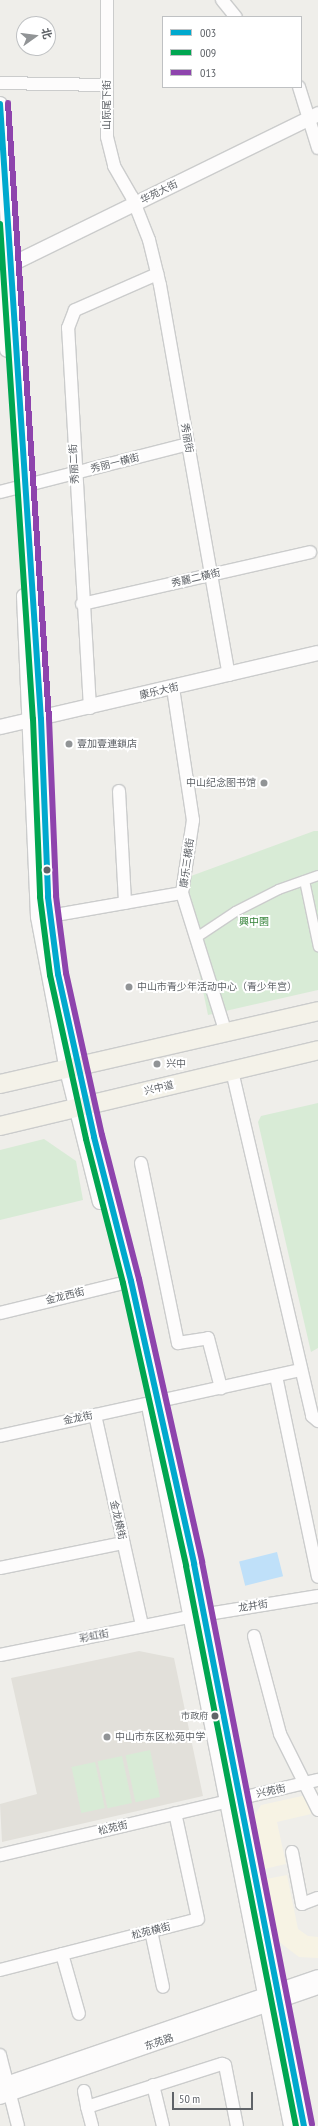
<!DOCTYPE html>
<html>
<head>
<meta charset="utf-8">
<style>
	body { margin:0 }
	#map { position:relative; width:318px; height:2126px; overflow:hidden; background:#efeeea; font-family:"PT Sans Narrow","Noto Sans SC",sans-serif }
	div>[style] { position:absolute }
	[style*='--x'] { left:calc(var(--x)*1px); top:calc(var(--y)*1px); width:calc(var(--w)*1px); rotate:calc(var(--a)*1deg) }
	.commercial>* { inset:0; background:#f7f3e4 }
	.education>* { inset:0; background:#e2e0da }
	.green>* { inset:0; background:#d8ebd6; transform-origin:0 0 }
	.water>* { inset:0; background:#bfe0f9; transform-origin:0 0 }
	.roads { filter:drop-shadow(1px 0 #cbcccc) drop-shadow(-1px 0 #cbcccc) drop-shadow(0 1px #cbcccc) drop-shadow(0 -1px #cbcccc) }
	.pedestrian>* { height:9px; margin:-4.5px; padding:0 4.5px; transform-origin:4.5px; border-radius:4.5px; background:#fdfcfc }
	.minor>* { height:12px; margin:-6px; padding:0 6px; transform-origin:6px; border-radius:6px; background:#fdfcfc }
	.tertiary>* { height:14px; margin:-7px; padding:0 7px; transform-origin:7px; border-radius:7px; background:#fdfcfc }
	.primary>* { height:18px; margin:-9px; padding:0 9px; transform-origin:9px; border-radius:9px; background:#f4f2e9 }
	.bus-1>* { height:6px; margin:-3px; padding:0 3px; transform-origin:3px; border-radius:3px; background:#00a9ce }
	.bus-2>* { height:6px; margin:-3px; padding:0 3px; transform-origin:3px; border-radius:3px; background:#00a651 }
	.bus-3>* { height:6px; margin:-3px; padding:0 3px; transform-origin:3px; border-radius:3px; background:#8e44ad }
	.dots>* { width:11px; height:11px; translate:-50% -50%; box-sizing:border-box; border:2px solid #fff; border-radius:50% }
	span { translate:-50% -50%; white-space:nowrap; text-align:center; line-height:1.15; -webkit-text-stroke:4px #fff; paint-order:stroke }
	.bus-label { font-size:9px; color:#5f6368 }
	.right { translate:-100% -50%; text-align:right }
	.street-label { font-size:10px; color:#5f6368 }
	.poi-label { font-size:10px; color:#5f6368 }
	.left { translate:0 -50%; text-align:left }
	.park-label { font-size:10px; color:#348238 }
	.legend { position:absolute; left:162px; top:16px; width:140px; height:72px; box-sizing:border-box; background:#fff; border:1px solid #bfc1c3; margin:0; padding:5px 7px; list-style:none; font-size:12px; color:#5f6368 }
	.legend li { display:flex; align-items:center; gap:8px; height:20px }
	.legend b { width:20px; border:1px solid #bfc1c3 }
	.north { position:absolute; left:16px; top:16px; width:40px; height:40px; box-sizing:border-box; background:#fff; border:1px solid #bfc1c3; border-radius:50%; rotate:76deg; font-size:11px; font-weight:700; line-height:16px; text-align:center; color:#5f6368 }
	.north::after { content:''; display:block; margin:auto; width:14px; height:18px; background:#919496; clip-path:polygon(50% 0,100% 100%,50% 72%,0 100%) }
	.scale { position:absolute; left:172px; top:2092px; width:81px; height:18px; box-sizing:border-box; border:2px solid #5f6368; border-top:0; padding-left:5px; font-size:12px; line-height:14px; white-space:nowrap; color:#5f6368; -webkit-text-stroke:3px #fff; paint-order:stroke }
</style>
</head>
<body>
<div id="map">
	<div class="commercial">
		<i style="clip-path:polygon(306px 1795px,311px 1814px,277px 1822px,286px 1864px,264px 1869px,253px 1818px,261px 1805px)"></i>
		<i style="clip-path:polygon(287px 1875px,298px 1929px,308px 1936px,318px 1937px,318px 1958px,299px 1957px,278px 1941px,266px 1879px)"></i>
	</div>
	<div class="education">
		<i style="clip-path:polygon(139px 1651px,174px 1658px,203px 1796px,2px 1842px,0 1804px,37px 1794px,11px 1678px)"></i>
	</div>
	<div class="green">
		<i style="clip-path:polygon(314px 831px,318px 831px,318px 990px,208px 1015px,180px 880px)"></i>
		<i style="clip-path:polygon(318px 1103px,318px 1348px,311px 1352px,258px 1122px,261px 1116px)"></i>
		<i style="clip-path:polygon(44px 1139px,76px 1161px,83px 1200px,0 1220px,0 1150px)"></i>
		<i style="left:150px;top:1750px;width:48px;height:25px;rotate:78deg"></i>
		<i style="left:122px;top:1756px;width:48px;height:25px;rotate:78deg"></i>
		<i style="left:95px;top:1762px;width:47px;height:24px;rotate:78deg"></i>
	</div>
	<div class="water">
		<i style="left:277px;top:1552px;width:25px;height:39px;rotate:76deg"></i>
	</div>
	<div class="roads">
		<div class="pedestrian">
			<i style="--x:304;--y:880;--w:68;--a:78.2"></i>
			<i style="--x:196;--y:937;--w:47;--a:-33.7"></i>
			<i style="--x:235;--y:911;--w:48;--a:-27.1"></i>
			<i style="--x:278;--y:889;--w:42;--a:-19.3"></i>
		</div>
		<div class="minor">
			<i style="--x:107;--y:0;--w:137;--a:90"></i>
			<i style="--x:107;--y:137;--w:30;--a:76"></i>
			<i style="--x:114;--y:166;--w:36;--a:60"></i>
			<i style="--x:132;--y:197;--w:46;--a:68.4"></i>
			<i style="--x:149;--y:240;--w:46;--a:76.3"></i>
			<i style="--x:160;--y:285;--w:396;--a:80"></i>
			<i style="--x:222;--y:0;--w:22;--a:51"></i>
			<i style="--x:0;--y:83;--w:107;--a:1.1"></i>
			<i style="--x:299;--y:87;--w:64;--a:72.7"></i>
			<i style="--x:0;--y:492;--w:194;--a:-14.3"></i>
			<i style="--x:82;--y:604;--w:234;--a:-12.8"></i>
			<i style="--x:173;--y:688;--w:134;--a:81.4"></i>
			<i style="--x:193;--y:820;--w:74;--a:98.6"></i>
			<i style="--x:182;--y:893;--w:147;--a:72.6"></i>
			<i style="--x:90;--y:708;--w:381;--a:-93.3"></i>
			<i style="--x:68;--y:328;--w:19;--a:-69"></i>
			<i style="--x:75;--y:310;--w:90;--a:-23.7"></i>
			<i style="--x:119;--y:791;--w:112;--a:86.9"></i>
			<i style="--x:50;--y:916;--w:134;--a:-9.9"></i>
			<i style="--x:232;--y:1071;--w:354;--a:76.9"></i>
			<i style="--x:312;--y:1416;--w:8;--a:40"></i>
			<i style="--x:141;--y:1163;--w:184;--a:78.4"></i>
			<i style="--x:178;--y:1343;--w:30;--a:-9"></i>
			<i style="--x:208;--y:1338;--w:52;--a:75.4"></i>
			<i style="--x:0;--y:1313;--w:135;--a:-13.7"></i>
			<i style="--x:276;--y:1376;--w:205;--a:78.2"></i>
			<i style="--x:95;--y:1415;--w:216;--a:77.4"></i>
			<i style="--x:0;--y:1436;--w:308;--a:-12.4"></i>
			<i style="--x:0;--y:1568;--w:126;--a:-11.5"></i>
			<i style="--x:254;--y:1636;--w:101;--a:75.1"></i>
			<i style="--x:280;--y:1734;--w:85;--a:63.4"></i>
			<i style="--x:0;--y:1655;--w:193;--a:-11.4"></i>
			<i style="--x:189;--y:1617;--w:131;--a:-9.2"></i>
			<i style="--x:292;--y:1852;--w:53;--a:79.1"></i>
			<i style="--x:302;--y:1904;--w:17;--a:-21"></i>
			<i style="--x:0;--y:1855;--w:327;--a:-13.3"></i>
			<i style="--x:151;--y:1931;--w:57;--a:77.9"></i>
			<i style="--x:62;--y:1954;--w:62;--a:74.2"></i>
			<i style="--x:0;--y:1970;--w:204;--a:-14.4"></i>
			<i style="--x:198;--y:1919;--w:108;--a:-102.2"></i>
			<i style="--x:0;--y:2055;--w:73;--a:75.8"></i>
			<i style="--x:153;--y:2085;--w:42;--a:76.3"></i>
			<i style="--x:84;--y:2091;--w:16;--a:79"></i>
			<i style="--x:87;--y:2107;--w:142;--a:-17.7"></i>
			<i style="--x:222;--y:2064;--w:3;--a:18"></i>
			<i style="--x:225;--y:2065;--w:62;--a:78.9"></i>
			<i style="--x:87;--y:2107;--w:20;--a:75"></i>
		</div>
		<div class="tertiary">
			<i style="--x:0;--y:104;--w:616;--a:86.19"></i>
			<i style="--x:41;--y:719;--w:178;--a:87.7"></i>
			<i style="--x:48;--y:897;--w:78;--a:82.6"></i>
			<i style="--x:58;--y:974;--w:167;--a:77.5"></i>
			<i style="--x:94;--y:1137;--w:149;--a:75.6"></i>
			<i style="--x:131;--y:1281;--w:290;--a:77.4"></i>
			<i style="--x:194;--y:1564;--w:573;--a:78.93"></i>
			<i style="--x:0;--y:259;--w:91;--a:85.6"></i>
			<i style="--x:4;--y:268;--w:350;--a:-26.1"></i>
			<i style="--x:24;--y:596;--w:321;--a:87.5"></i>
			<i style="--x:38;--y:917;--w:156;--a:79.3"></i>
			<i style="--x:67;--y:1070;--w:136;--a:76"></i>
			<i style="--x:0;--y:727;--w:326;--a:-13.1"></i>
			<i style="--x:150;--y:1411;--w:729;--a:78.84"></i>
			<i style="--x:0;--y:2086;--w:336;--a:-18.9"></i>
			<i style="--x:0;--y:2097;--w:336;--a:-19.1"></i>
		</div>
		<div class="primary">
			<i style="--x:0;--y:1084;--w:326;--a:-12.9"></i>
			<i style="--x:0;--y:1126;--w:327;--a:-13.4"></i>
		</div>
	</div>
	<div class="bus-1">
		<i style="--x:0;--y:104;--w:616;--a:86.19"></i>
		<i style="--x:41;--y:719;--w:178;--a:87.7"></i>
		<i style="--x:48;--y:897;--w:78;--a:82.6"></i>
		<i style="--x:58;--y:974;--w:167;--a:77.5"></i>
		<i style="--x:94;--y:1137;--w:149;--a:75.6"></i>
		<i style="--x:131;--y:1281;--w:290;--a:77.4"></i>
		<i style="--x:194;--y:1564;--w:573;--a:78.93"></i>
	</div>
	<div class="bus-2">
		<i style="--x:0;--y:224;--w:496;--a:86.2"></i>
		<i style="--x:33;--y:719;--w:178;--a:87.7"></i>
		<i style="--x:40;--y:897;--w:79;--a:82.7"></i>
		<i style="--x:50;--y:975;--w:168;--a:77.6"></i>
		<i style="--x:86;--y:1139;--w:149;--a:75.6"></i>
		<i style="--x:123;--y:1283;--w:290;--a:77.4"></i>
		<i style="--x:186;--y:1566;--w:571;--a:78.89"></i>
	</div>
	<div class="bus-3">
		<i style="--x:8;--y:103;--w:616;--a:86.19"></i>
		<i style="--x:49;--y:718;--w:178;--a:87.7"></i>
		<i style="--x:56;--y:896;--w:78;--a:82.6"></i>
		<i style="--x:66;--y:973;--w:166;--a:77.5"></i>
		<i style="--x:102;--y:1135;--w:149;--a:75.6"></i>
		<i style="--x:139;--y:1279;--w:290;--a:77.4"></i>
		<i style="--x:202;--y:1562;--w:573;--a:78.93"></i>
	</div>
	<div class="dots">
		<i style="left:69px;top:744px;background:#919496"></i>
		<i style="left:264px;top:783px;background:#919496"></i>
		<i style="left:47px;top:870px;background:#5f6368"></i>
		<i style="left:129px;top:987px;background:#919496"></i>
		<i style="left:157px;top:1064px;background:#919496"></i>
		<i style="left:215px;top:1716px;background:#5f6368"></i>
		<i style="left:107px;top:1737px;background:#919496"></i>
	</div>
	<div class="bus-label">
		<span class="right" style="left:208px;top:1716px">市政府</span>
	</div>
	<div class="street-label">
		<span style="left:107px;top:105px;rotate:-90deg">山际尾下街</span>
		<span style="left:159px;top:192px;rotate:-26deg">华苑大街</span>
		<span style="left:187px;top:438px;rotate:80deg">秀丽街</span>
		<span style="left:115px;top:463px;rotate:-14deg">秀丽一横街</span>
		<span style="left:74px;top:464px;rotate:-93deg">秀丽二街</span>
		<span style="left:196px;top:578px;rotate:-13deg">秀麗二橫街</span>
		<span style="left:159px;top:691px;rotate:-13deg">康乐大街</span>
		<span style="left:187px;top:863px;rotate:-82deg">康乐三横街</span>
		<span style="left:159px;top:1088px;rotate:-13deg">兴中道</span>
		<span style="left:65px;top:1296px;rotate:-14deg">金龙西街</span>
		<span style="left:78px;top:1418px;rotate:-12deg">金龙街</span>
		<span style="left:118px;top:1520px;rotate:77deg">金龙横街</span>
		<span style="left:253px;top:1606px;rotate:-9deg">龙井街</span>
		<span style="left:94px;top:1636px;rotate:-11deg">彩虹街</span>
		<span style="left:271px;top:1791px;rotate:-12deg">兴苑街</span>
		<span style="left:113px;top:1828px;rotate:-13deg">松苑街</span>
		<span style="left:151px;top:1931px;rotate:-14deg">松苑横街</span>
		<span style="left:159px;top:2042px;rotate:-19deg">东苑路</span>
	</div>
	<div class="poi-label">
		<span class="left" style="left:77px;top:744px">壹加壹連鎖店</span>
		<span class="right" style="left:256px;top:783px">中山纪念图书馆</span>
		<span class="left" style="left:137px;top:987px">中山市青少年活动中心（青少年宫）</span>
		<span class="left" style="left:166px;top:1064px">兴中</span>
		<span class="left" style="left:115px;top:1737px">中山市东区松苑中学</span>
	</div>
	<div class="park-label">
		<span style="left:254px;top:922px">興中園</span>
	</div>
	<ul class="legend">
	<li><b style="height:5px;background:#00a9ce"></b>003</li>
	<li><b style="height:5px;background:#00a651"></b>009</li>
	<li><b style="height:5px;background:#8e44ad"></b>013</li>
	</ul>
	<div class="north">北</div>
	<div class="scale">50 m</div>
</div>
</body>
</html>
